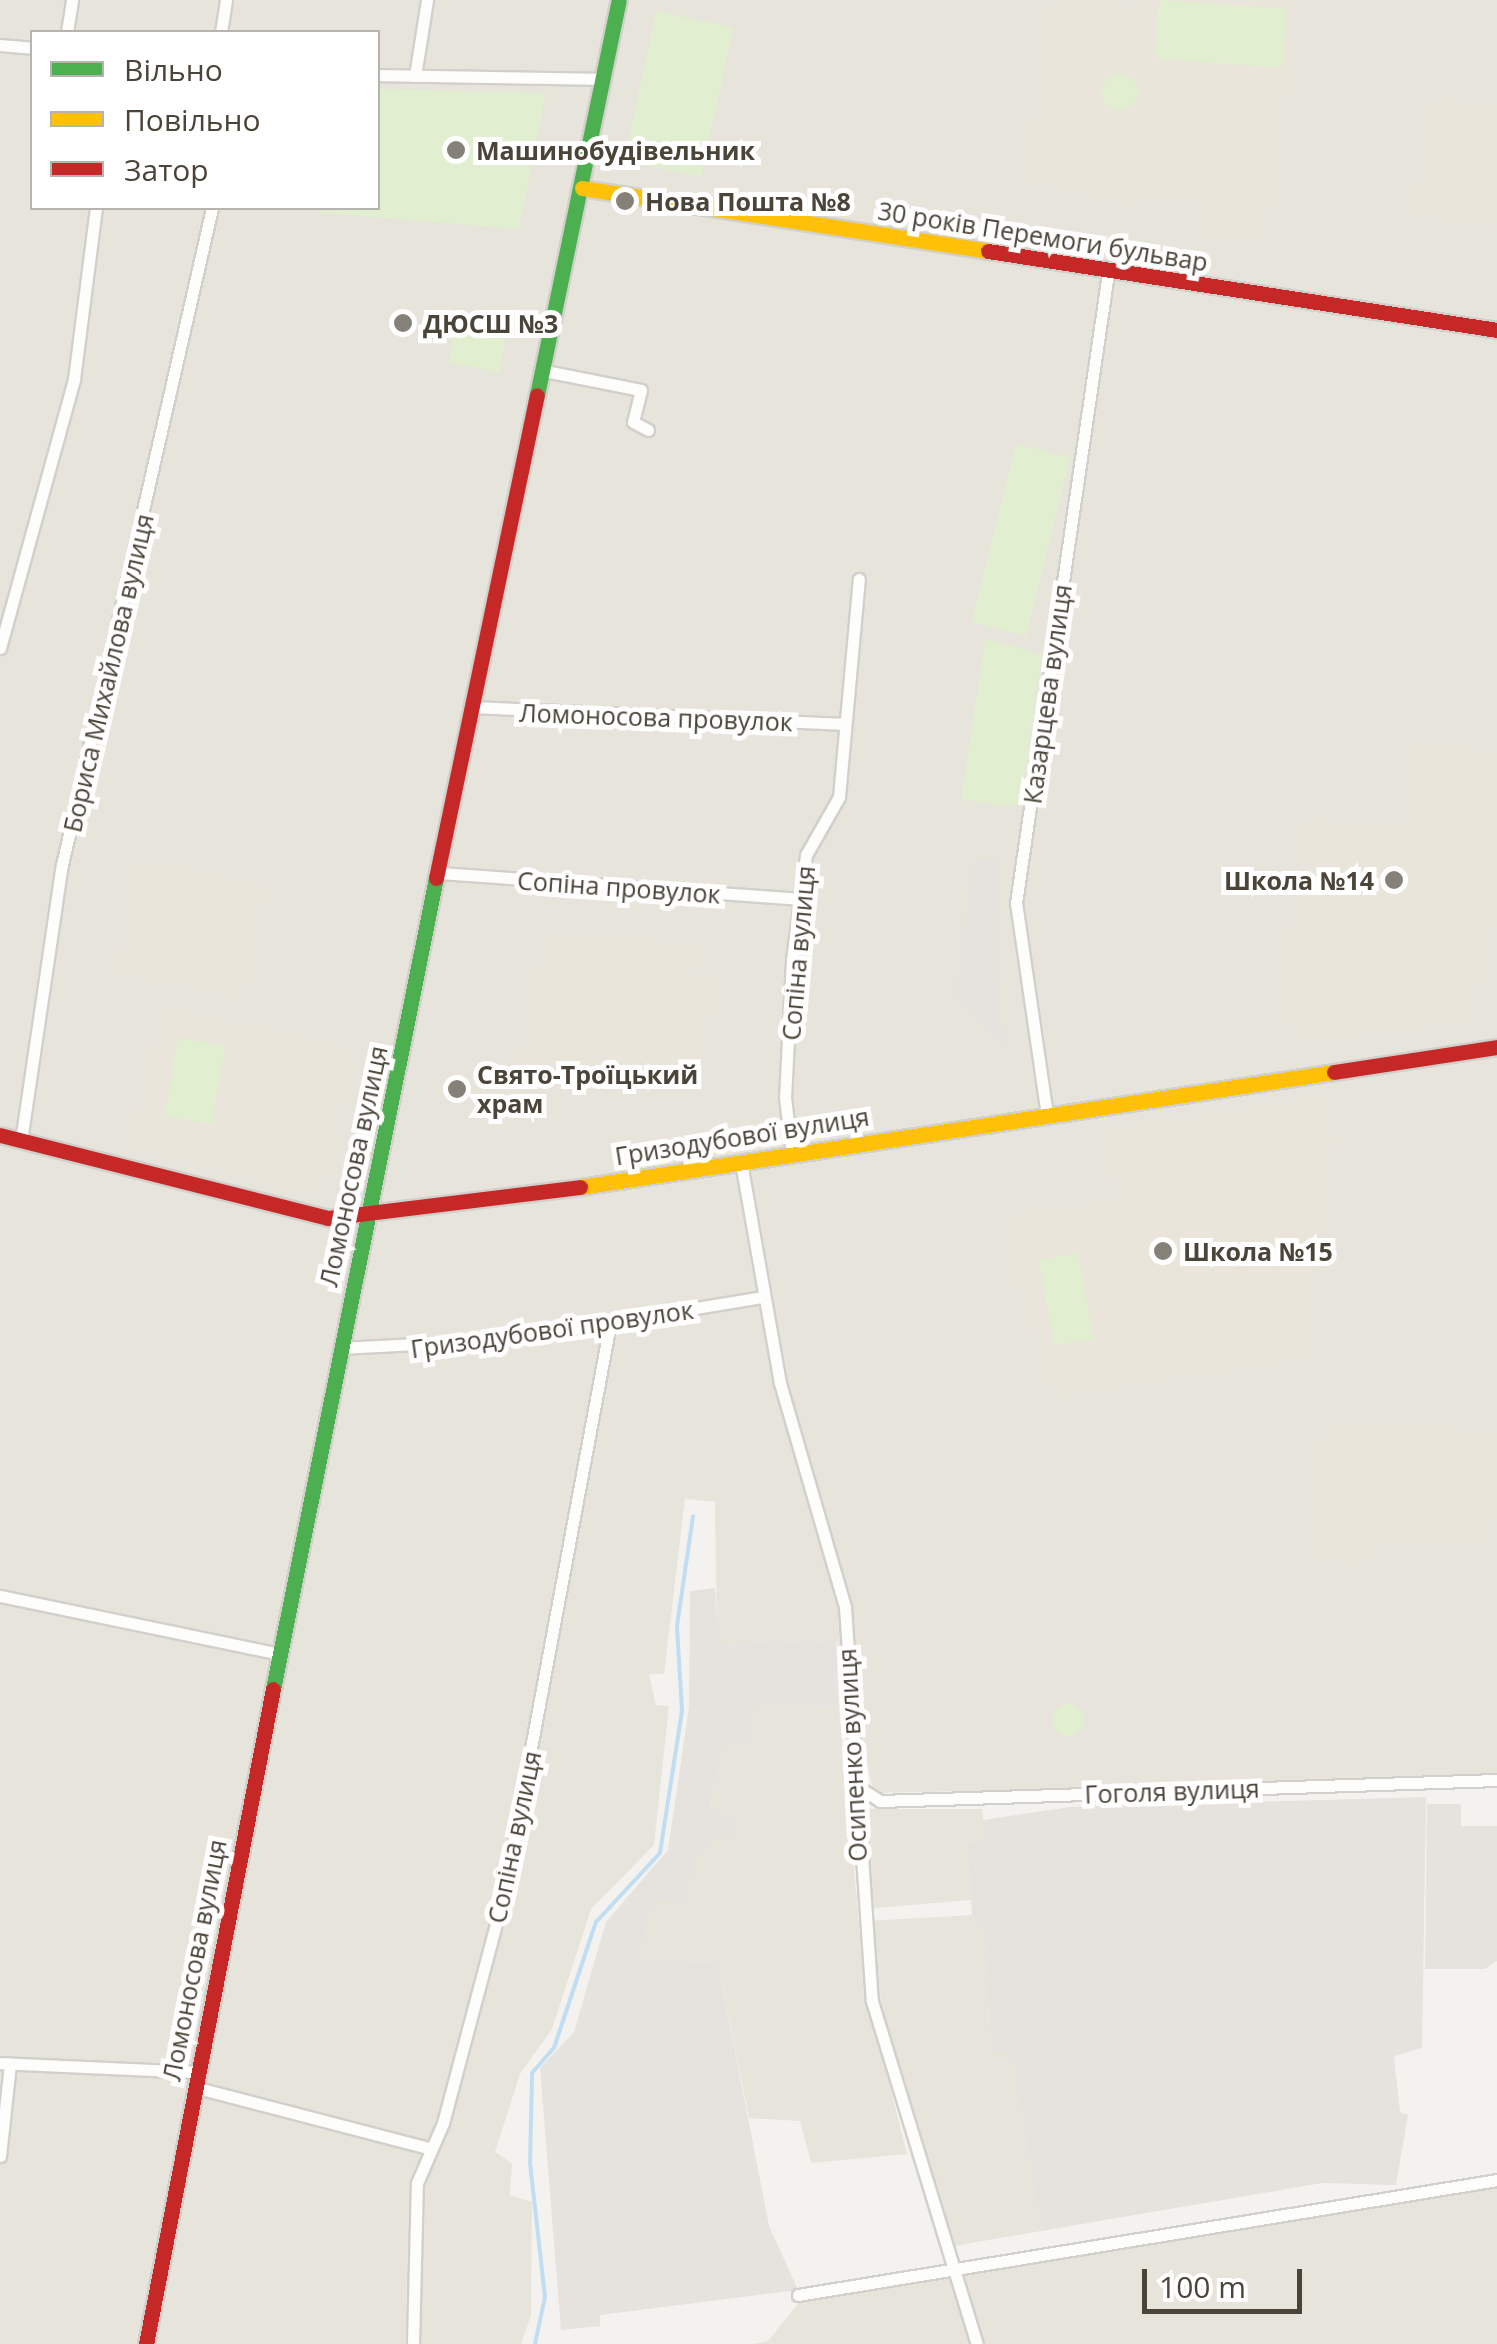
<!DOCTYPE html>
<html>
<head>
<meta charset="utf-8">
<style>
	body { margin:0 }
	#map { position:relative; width:1497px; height:2344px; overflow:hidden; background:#f4f2ee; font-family:"Open Sans",sans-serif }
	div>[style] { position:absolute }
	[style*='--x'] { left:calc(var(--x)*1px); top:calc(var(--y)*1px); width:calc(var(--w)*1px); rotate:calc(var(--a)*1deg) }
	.residential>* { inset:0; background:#e7e4dc }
	.industrial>* { inset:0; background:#e6e2de }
	.education>* { inset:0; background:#eae5da; transform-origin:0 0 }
	.green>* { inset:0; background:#e1eecf; transform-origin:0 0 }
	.round { border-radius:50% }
	.parking>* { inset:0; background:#e6e3df }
	.stream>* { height:4px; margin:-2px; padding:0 2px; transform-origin:2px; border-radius:2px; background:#c0ddf1 }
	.roads { filter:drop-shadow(2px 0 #d2d0cb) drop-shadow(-2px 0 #d2d0cb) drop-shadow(0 2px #d2d0cb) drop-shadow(0 -2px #d2d0cb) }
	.street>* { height:11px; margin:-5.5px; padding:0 5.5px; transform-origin:5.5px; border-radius:5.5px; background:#fdfdfc }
	.fast>* { height:15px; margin:-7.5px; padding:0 7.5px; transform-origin:7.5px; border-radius:7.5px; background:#4caf50 }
	.slow>* { height:15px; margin:-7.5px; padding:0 7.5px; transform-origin:7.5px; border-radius:7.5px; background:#ffc107 }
	.jam>* { height:15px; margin:-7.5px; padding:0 7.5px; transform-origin:7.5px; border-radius:7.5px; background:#c62828 }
	.dots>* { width:28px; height:28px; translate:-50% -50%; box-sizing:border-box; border:5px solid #fff; border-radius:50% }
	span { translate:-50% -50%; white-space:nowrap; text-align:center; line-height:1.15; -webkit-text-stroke:10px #fff; paint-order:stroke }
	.poi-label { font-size:25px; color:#4b4439; font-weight:700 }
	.left { translate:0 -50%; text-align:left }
	.right { translate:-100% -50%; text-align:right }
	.street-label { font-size:25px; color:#4b4439 }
	.legend { position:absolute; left:30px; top:30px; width:350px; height:180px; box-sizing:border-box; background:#fff; border:2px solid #b7b4b0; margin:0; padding:12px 18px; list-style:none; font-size:30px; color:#4b4439 }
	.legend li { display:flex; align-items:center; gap:20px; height:50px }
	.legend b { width:50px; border:2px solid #b7b4b0 }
	.scale { position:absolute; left:1142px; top:2269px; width:160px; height:45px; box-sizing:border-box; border:5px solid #4b4439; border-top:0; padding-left:12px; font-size:30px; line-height:35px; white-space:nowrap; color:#4b4439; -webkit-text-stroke:8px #fff; paint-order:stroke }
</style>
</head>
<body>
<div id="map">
	<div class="residential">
		<i style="clip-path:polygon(evenodd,0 0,1497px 0,1497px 1780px,874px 1793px,836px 1640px,717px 1644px,715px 1502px,685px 1499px,664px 1674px,649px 1674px,656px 1705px,669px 1706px,654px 1845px,591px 1909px,552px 2029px,520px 2074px,495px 2152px,512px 2163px,510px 2195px,532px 2202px,531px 2316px,521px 2344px,0 2344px,0 0,32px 32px,378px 32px,378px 208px,32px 208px,32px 32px)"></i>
		<i style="clip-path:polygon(754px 1704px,839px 1707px,865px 1989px,907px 2154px,811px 2163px,800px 2121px,749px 2118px,718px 1963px,640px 1958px,654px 1897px,721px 1835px,732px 1839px,709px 1811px,726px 1739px)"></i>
		<i style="clip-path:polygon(863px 1809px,982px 1809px,985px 1841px,967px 1843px,971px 1900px,874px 1908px)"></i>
		<i style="clip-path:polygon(972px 1915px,985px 1935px,990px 2050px,1011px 2051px,1041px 2231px,954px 2246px,886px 2032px,868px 1921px)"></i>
		<i style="clip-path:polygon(1497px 2180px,1497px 2344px,753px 2344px,768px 2341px,802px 2299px)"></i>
	</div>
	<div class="industrial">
		<i style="clip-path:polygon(715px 1588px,718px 1644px,836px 1640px,839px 1707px,755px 1704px,748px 1744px,726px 1740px,709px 1810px,738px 1821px,732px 1839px,721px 1835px,696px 1859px,683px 1905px,654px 1898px,640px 1958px,718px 1963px,769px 2226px,798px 2290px,600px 2315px,600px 2326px,561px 2330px,540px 2068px,574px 2032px,606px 1922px,668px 1850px,689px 1707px,690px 1591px)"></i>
		<i style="clip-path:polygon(1426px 1797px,1422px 2048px,1394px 2056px,1400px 2112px,1408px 2115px,1396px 2185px,1322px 2183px,1041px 2231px,1011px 2052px,990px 2051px,985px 1935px,972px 1915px,967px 1843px,984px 1841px,983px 1820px,1070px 1807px)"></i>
	</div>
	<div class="education">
		<i style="clip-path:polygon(1053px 0,1141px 8px,1142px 0,1297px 0,1263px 235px,1197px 234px,1201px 201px,1121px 202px,1028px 181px)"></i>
		<i style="clip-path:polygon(1435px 99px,1497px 107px,1497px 226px,1415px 214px)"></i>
		<i style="clip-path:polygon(1419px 742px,1497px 754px,1497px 928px,1484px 927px,1470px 1019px,1307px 1042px,1281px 1010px,1306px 820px,1407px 830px)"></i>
		<i style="left:141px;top:861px;width:124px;height:114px;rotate:11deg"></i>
		<i style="clip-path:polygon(547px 934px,693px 945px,690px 975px,716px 978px,713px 1012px,696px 1011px,695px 1074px,518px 1073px)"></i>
		<i style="clip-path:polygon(165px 1009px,351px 1048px,322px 1182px,301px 1192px,130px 1146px)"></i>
		<i style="clip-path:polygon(1323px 1099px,1332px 1141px,1303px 1358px,1055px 1395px,1022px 1286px,1012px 1286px,1004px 1217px,1119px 1201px,1109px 1131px)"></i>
		<i style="clip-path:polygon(1409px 1425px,1497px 1434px,1497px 1506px,1486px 1538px,1375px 1545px,1357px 1564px,1310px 1552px,1325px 1430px)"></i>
	</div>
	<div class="green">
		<i style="left:1159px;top:0;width:128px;height:59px;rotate:4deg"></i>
		<i style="left:656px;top:11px;width:79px;height:153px;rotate:12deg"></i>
		<i class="round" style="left:1102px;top:74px;width:36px;height:36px"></i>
		<i style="clip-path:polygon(378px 89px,546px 93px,519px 229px,310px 212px,378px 208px)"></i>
		<i style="left:457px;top:317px;width:52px;height:46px;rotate:11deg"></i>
		<i style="left:1016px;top:444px;width:56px;height:184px;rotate:14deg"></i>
		<i style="clip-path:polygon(985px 639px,1042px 654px,1021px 801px,1012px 807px,961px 799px)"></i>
		<i style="left:178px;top:1038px;width:48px;height:79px;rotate:10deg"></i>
		<i style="left:1078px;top:1253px;width:87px;height:40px;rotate:80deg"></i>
		<i class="round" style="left:1052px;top:1704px;width:32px;height:32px"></i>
	</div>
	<div class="parking">
		<i style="clip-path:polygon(974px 859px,1000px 861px,993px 961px,1005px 1050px,956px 997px)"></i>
		<i style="clip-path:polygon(1427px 1804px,1461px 1804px,1461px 1826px,1497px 1826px,1497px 1961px,1485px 1969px,1425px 1969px)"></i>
	</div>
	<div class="stream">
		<i style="--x:535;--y:2344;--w:48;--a:-78"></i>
		<i style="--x:545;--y:2297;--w:134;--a:-96.4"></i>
		<i style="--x:530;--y:2164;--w:91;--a:-88.7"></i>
		<i style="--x:532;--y:2073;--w:33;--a:-49"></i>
		<i style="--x:554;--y:2048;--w:133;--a:-71.6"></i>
		<i style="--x:596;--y:1922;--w:94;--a:-47.2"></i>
		<i style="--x:660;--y:1853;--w:144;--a:-81.2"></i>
		<i style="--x:682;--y:1711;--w:85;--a:-93.4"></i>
		<i style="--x:677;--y:1626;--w:111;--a:-81.7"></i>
	</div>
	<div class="roads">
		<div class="street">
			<i style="--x:67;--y:32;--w:32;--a:-81"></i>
			<i style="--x:221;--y:32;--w:32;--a:-81"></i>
			<i style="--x:0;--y:45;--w:32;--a:5"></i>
			<i style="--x:378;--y:75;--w:225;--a:1"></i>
			<i style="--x:415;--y:76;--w:77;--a:-81"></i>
			<i style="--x:540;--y:370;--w:103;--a:11.2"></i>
			<i style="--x:641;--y:390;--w:33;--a:104"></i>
			<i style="--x:633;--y:422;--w:17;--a:28"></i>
			<i style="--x:0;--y:648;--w:279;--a:-74.6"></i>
			<i style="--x:74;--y:379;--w:172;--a:-82.7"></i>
			<i style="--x:472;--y:707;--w:368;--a:2.6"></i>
			<i style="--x:439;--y:873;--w:362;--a:4.1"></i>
			<i style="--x:1047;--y:1115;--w:214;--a:-98.3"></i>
			<i style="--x:1016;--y:903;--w:637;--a:-81.69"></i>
			<i style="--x:21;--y:1141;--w:279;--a:-81.6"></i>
			<i style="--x:62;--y:865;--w:674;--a:-77.14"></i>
			<i style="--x:792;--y:1154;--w:56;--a:-97.1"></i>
			<i style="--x:785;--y:1098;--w:138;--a:-87.1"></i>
			<i style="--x:792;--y:960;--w:106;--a:-82.4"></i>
			<i style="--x:806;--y:855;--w:67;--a:-60.4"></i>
			<i style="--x:839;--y:797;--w:219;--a:-84.8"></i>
			<i style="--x:741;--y:1162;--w:224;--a:80"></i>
			<i style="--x:780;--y:1383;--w:233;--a:73.8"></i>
			<i style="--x:845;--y:1607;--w:395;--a:86.1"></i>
			<i style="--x:872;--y:2001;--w:359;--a:73"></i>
			<i style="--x:340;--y:1348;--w:169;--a:-3"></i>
			<i style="--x:509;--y:1339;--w:256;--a:-9.4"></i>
			<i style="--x:0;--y:1596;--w:286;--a:11.7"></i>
			<i style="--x:853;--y:1784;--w:32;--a:32"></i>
			<i style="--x:880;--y:1801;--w:617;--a:-1.95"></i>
			<i style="--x:0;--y:2063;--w:197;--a:2.6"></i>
			<i style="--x:194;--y:2087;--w:242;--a:14.6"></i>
			<i style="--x:0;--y:2156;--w:93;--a:-83.8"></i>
			<i style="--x:798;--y:2295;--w:708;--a:-9.34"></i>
			<i style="--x:413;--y:2344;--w:161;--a:-88.6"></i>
			<i style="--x:417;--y:2183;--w:65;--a:-66.6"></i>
			<i style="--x:443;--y:2123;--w:238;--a:-75.1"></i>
			<i style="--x:504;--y:1893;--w:579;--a:-79.45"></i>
		</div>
		<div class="fast">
			<i style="--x:537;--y:395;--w:403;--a:-78.3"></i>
			<i style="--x:273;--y:1689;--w:827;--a:-78.64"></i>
		</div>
		<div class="slow">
			<i style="--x:582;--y:188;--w:411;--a:8.8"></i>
			<i style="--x:580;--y:1187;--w:763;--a:-8.67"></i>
		</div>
		<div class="jam">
			<i style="--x:988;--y:251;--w:515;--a:8.82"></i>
			<i style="--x:436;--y:878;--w:493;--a:-78.2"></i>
			<i style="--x:1334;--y:1072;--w:165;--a:-8.7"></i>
			<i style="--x:0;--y:1135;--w:338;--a:14.2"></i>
			<i style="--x:328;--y:1218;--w:254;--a:-7"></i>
			<i style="--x:146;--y:2344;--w:667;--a:-79.03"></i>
		</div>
	</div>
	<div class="dots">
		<i style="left:456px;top:150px;background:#868178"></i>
		<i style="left:625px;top:201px;background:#868178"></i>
		<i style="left:403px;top:323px;background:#868178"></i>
		<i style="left:1394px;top:880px;background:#868178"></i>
		<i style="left:457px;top:1089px;background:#868178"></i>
		<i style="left:1163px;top:1251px;background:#868178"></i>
	</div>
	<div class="poi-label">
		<span class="left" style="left:476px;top:150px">Машинобудівельник</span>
		<span class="left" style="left:645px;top:201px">Нова Пошта №8</span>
		<span class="left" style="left:423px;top:323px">ДЮСШ №3</span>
		<span class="right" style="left:1374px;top:880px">Школа №14</span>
		<span class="left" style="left:477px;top:1089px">Свято-Троїцький<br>храм</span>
		<span class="left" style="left:1183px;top:1251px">Школа №15</span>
	</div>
	<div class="street-label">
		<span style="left:1043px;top:236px;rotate:9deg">30 років Перемоги бульвар</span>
		<span style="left:108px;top:673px;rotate:-77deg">Бориса Михайлова вулиця</span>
		<span style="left:1047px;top:694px;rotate:-82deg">Казарцева вулиця</span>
		<span style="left:656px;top:717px;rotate:2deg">Ломоносова провулок</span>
		<span style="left:619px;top:887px;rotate:4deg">Сопіна провулок</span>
		<span style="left:798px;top:953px;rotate:-85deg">Сопіна вулиця</span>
		<span style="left:742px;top:1136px;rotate:-9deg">Гризодубової вулиця</span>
		<span style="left:353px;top:1166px;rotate:-78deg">Ломоносова вулиця</span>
		<span style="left:552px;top:1329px;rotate:-8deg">Гризодубової провулок</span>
		<span style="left:852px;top:1755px;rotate:-93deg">Осипенко вулиця</span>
		<span style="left:1172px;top:1791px;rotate:-2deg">Гоголя вулиця</span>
		<span style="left:514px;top:1837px;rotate:-78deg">Сопіна вулиця</span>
		<span style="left:194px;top:1960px;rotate:-79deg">Ломоносова вулиця</span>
	</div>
	<ul class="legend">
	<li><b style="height:12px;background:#4caf50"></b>Вільно</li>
	<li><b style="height:12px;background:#ffc107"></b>Повільно</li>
	<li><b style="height:12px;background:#c62828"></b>Затор</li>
	</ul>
	<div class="scale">100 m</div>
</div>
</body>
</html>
